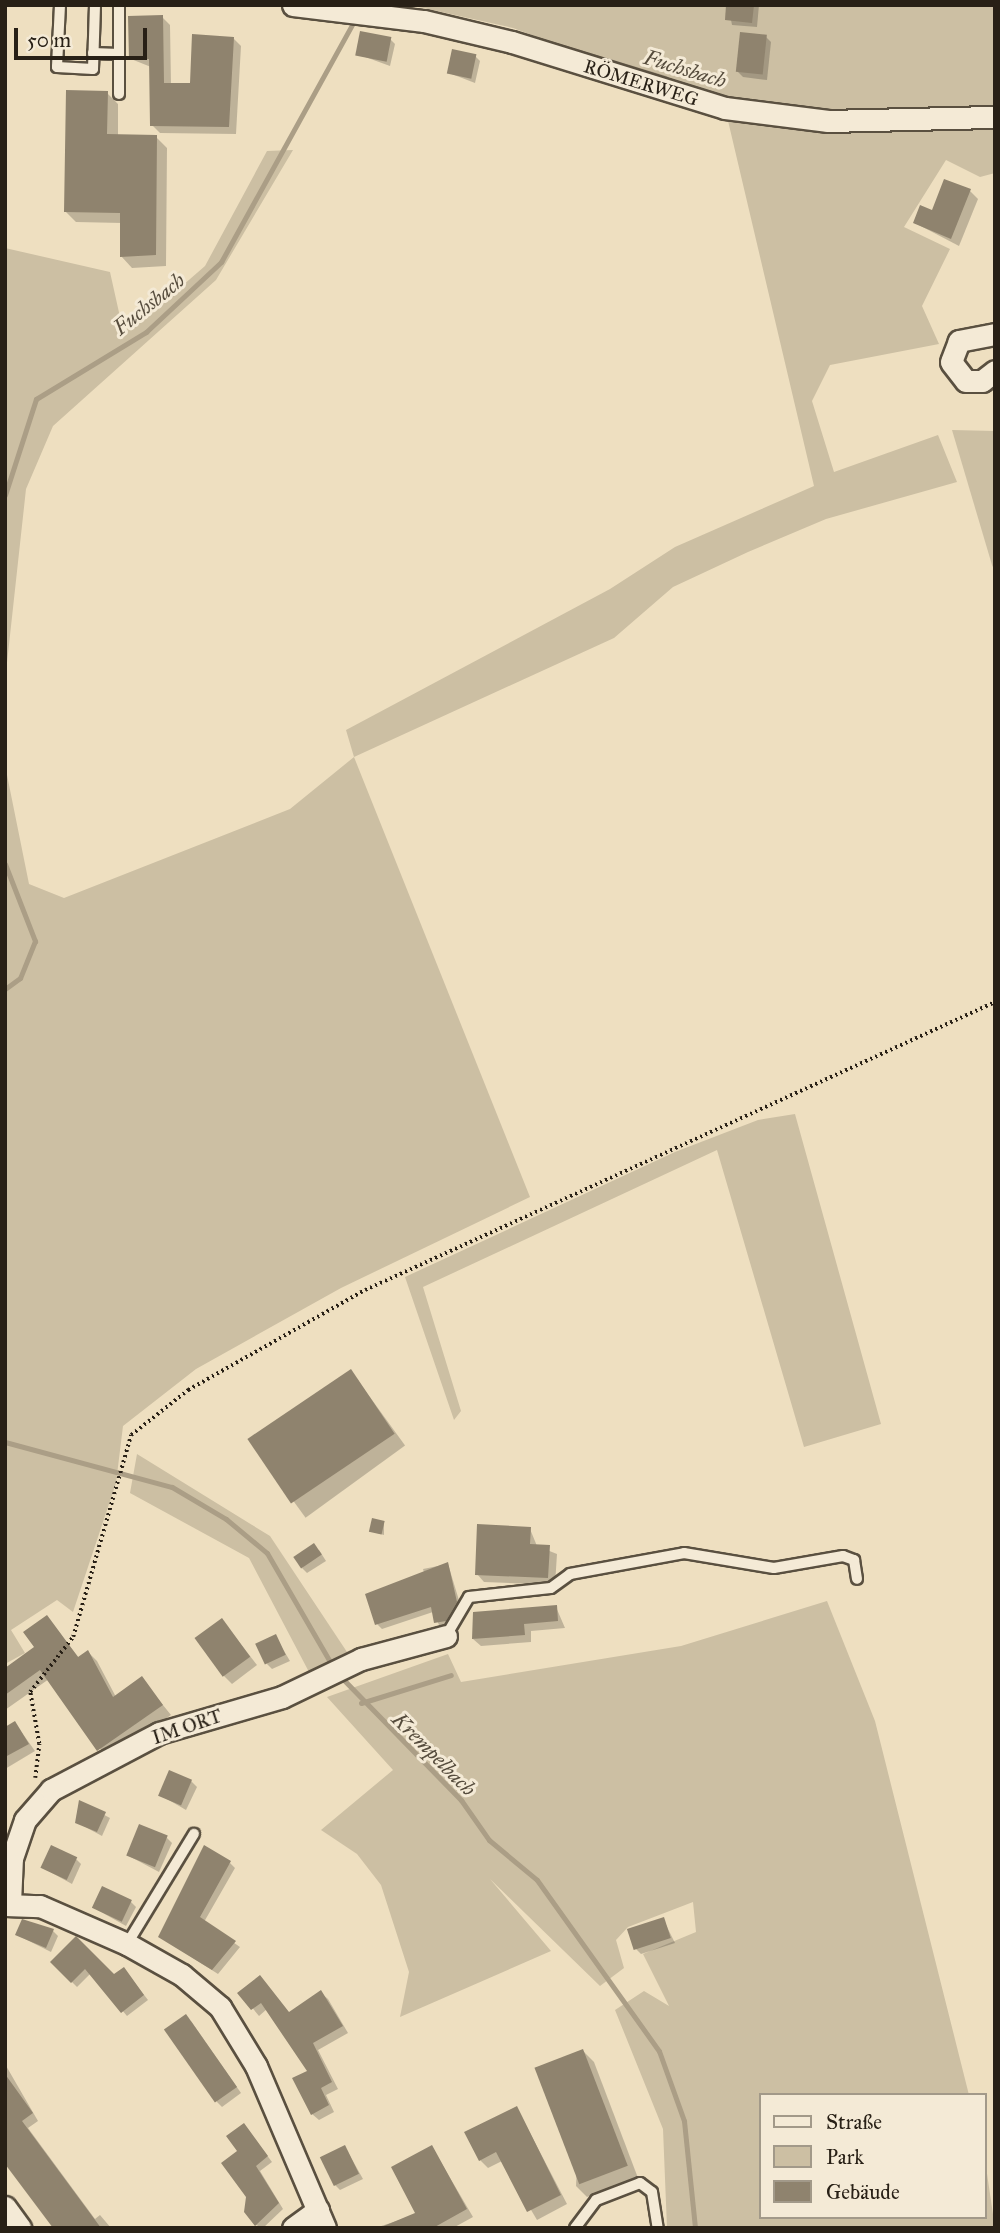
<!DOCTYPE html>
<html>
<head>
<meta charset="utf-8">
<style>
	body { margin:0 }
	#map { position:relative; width:1000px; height:2233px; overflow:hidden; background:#eedfc0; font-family:"IM FELL Great Primer",serif }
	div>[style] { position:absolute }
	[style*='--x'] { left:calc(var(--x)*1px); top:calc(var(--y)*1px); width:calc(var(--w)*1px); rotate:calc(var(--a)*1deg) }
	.green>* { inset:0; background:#ccbfa3 }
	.shadow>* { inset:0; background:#0003; transform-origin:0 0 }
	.stream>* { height:5px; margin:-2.5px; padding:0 2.5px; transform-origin:2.5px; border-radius:2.5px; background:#ab9e86 }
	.building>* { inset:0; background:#8f836e; transform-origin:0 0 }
	.path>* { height:3.5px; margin-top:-1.75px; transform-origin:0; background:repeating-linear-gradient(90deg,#282016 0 2px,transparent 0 5.5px) }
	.roads { filter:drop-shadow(2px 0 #5a5040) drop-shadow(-2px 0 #5a5040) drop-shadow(0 2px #5a5040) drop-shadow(0 -2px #5a5040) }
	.service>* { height:10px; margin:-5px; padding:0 5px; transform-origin:5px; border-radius:5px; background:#f4ead6 }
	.minor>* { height:21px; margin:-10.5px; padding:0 10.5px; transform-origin:10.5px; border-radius:10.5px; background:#f4ead6 }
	span { translate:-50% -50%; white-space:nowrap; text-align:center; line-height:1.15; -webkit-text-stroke:6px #f4ead6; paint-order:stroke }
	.street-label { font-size:19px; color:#282016 }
	.water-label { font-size:21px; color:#564c3d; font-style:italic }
	.frame { position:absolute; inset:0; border:7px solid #282016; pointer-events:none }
	.legend { position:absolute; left:759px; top:2093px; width:228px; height:126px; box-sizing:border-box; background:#f4ead6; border:2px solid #a29989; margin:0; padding:9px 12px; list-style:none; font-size:21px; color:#282016 }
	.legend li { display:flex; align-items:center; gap:14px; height:35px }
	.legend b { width:35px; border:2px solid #a29989 }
	.scale { position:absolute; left:14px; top:28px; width:133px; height:32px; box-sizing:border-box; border:4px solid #282016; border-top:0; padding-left:9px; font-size:21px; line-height:24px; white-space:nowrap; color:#282016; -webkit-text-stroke:5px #f4ead6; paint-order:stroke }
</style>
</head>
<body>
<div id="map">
	<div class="green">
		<i style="clip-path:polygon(410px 5px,995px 5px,995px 173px,980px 177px,946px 160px,904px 227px,950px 249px,922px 306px,939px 344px,830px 365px,812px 401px,834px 472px,938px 435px,957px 482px,826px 519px,748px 552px,673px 587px,614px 638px,354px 757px,530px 1197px,341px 1288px,196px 1369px,123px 1426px,116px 1483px,73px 1612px,57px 1600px,11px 1630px,25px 1653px,5px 1664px,5px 765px,29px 884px,64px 898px,290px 809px,354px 757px,346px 730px,610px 589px,675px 547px,814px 486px,725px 108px,513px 28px)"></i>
		<i style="clip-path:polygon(293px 150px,216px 280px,53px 426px,26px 489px,5px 681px,5px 248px,110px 272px,122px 326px,152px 312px,205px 266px,267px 151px)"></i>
		<i style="clip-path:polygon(952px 430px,995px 431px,995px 572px,992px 565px)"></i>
		<i style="clip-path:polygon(795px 1114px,881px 1424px,804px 1447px,717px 1150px,423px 1287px,461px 1411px,454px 1420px,405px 1277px,675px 1152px,758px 1120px)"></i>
		<i style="clip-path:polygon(137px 1454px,270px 1536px,347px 1652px,309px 1672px,249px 1558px,130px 1493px)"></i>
		<i style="clip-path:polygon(827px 1601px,875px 1721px,969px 2095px,760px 2095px,760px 2217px,984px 2217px,984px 2153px,995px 2228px,667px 2228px,663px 2129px,615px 2010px,644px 1991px,669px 2006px,643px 1954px,696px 1932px,693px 1902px,628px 1927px,616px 1940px,624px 1968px,600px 1986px,490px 1879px,551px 1951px,400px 2017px,409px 1972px,381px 1885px,357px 1854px,321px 1830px,393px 1770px,327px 1697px,448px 1654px,461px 1682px,681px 1646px)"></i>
	</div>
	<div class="shadow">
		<i style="clip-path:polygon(728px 5px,759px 5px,757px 27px,732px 25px)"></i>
		<i style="clip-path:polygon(162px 17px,170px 25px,171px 85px,192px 84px,233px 38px,241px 46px,236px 134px,160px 133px,152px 125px,151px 67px,131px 59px)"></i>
		<i style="clip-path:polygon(766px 37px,771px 42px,767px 80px,743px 77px,738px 72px)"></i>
		<i style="clip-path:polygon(390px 39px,395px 44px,390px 66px,357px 54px)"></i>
		<i style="clip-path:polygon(475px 56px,480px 61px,475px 83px,449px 73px)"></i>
		<i style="clip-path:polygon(107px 93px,118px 104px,118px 136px,156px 137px,167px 148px,166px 266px,132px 268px,121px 256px,122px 223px,76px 222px,65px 211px)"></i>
		<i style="clip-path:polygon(970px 191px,978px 199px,959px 246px,915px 223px)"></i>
		<i style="left:351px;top:1371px;width:92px;height:123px;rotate:54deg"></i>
		<i style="clip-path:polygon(384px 1523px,384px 1535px,370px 1531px)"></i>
		<i style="clip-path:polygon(530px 1529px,537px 1546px,557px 1554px,555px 1585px,484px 1582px,477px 1574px)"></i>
		<i style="clip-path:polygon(319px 1550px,326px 1561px,307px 1573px,302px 1568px)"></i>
		<i style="clip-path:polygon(448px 1564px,461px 1607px,451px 1625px,440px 1627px,433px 1612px,382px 1629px,377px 1624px,425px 1576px,423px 1569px)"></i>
		<i style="clip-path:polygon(556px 1607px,565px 1628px,531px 1631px,531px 1642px,481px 1646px,473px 1639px)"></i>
		<i style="clip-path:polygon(47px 1617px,79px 1658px,88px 1652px,97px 1661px,116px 1697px,142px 1679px,171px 1715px,108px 1759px,49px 1679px,5px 1710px,5px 1670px,37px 1648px)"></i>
		<i style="clip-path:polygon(222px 1620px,257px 1665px,232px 1684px,224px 1676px)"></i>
		<i style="clip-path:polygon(275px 1636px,290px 1661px,272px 1669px,267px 1664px)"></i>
		<i style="clip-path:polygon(15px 1723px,35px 1751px,5px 1769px,5px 1729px)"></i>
		<i style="clip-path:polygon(191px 1781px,197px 1787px,186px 1810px,160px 1795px)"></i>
		<i style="clip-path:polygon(80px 1802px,110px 1818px,102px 1836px,76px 1822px)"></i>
		<i style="clip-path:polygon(167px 1838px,172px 1843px,159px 1872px,127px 1855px)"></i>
		<i style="clip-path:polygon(76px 1859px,81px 1864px,72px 1884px,43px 1868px)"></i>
		<i style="clip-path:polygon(230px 1863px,235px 1868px,204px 1922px,240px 1947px,218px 1974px,160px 1937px)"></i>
		<i style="clip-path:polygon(131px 1902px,136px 1907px,126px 1926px,94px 1908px)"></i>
		<i style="clip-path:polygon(663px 1919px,675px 1943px,641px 1954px,636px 1949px)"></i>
		<i style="clip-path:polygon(53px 1931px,58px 1936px,51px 1952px,17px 1935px)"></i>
		<i style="clip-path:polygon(78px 1939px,114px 1976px,124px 1969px,148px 2000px,127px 2016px,91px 1973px,77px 1987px,52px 1962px)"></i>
		<i style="clip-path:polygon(240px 1993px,290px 2014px,321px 1993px,328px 1999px,348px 2033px,318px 2050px,338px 2089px,326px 2095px,334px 2112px,319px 2120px,312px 2114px,310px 2071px,267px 2009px,259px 2016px)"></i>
		<i style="clip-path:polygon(191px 2021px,241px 2093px,222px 2107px,217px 2102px)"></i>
		<i style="clip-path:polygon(583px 2051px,594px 2062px,638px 2178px,587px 2197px,576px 2186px)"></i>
		<i style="clip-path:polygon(5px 2064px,38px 2121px,28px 2128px,95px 2219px,100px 2215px,111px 2228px,73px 2228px,5px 2130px)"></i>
		<i style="clip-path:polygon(517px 2108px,567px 2204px,537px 2220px,502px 2161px,488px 2168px,480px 2160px)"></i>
		<i style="clip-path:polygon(248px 2130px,272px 2162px,260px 2171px,283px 2209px,263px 2228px,256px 2225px,239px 2152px)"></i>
		<i style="clip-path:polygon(345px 2147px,363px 2179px,340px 2190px,335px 2185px)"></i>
		<i style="clip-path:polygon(432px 2147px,473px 2217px,453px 2228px,375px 2228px,418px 2214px)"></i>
	</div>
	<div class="stream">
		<i style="--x:513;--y:32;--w:159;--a:16.8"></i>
		<i style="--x:5;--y:495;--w:101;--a:-72.1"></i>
		<i style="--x:36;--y:399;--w:129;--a:-31.3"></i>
		<i style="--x:146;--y:332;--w:103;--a:-43"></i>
		<i style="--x:221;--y:262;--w:280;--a:-61.1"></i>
		<i style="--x:5;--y:864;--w:83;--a:68.7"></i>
		<i style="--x:35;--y:941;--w:40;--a:112"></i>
		<i style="--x:20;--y:978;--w:19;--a:144"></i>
		<i style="--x:5;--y:1442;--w:173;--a:15.1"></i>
		<i style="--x:172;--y:1487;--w:63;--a:30.7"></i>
		<i style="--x:226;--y:1519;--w:53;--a:39.7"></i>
		<i style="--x:267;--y:1553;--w:132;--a:59.9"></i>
		<i style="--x:339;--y:1675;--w:175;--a:45.7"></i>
		<i style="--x:461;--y:1800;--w:49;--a:55"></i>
		<i style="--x:489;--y:1840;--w:62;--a:39.8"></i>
		<i style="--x:537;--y:1880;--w:210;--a:54.5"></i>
		<i style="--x:659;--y:2051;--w:74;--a:70.3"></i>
		<i style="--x:684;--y:2121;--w:108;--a:84.1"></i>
		<i style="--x:361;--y:1703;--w:94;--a:-17.3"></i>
	</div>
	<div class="building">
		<i style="clip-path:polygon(726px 5px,754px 5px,752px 23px,725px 20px)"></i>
		<i style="clip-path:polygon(163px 15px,164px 83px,190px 83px,192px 34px,234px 37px,229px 127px,150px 126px,149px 59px,129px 60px,128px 16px)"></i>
		<i style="left:360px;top:31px;width:32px;height:25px;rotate:11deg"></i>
		<i style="left:740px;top:32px;width:27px;height:40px;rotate:6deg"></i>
		<i style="left:452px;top:49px;width:25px;height:25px;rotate:12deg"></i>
		<i style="clip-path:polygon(66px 90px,108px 91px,107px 134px,157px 135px,156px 255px,120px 257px,120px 213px,64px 212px)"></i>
		<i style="clip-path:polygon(944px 179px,971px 189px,951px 239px,913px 223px,920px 205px,932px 210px)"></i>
		<i style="left:351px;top:1369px;width:78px;height:125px;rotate:56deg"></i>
		<i style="left:372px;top:1518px;width:13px;height:14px;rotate:13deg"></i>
		<i style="clip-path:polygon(477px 1524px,531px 1527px,530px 1544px,550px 1545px,548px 1578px,475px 1575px)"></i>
		<i style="left:314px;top:1543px;width:14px;height:25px;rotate:56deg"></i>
		<i style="clip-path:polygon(448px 1562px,457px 1602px,446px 1621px,434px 1623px,431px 1607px,375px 1625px,365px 1594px)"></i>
		<i style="clip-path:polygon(557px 1605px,558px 1621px,524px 1624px,525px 1635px,472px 1639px,473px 1612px)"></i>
		<i style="clip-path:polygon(47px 1615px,78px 1657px,88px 1650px,113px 1697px,142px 1676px,163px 1705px,97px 1751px,40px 1670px,5px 1695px,5px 1668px,34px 1647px,23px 1632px)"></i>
		<i style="left:222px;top:1618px;width:48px;height:34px;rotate:54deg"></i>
		<i style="left:276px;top:1634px;width:23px;height:23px;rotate:65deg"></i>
		<i style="clip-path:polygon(15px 1721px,29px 1744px,5px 1757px,5px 1727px)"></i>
		<i style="left:169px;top:1770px;width:25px;height:28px;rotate:23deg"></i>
		<i style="clip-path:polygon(79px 1800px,106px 1812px,97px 1832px,75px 1823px)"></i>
		<i style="left:139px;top:1824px;width:31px;height:34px;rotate:22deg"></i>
		<i style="left:51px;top:1845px;width:29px;height:25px;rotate:25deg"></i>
		<i style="clip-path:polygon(204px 1845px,231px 1861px,200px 1917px,236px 1941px,212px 1970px,158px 1937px)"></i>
		<i style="left:102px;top:1886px;width:33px;height:24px;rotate:25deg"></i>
		<i style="left:664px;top:1917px;width:22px;height:39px;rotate:72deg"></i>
		<i style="clip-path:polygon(22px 1919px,54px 1929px,46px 1948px,15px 1935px)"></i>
		<i style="clip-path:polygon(76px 1936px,114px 1974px,124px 1967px,144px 1995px,121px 2013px,85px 1969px,71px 1983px,50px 1962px)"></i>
		<i style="clip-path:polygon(260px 1975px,289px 2012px,321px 1990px,343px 2026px,313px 2043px,332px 2082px,321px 2088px,329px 2105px,311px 2115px,292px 2078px,307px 2071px,261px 2003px,251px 2010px,237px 1993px)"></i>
		<i style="left:186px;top:2014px;width:89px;height:27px;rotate:55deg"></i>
		<i style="left:583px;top:2049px;width:125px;height:52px;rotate:69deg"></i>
		<i style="clip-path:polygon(5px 2074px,33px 2113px,22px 2121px,101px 2228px,53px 2228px,5px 2164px)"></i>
		<i style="clip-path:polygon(517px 2106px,561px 2195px,527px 2212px,496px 2152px,479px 2161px,464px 2132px)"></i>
		<i style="clip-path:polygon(244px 2123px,268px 2156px,256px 2166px,279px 2203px,255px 2226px,244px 2212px,246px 2197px,221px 2163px,237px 2151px,226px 2136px)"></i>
		<i style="left:345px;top:2145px;width:32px;height:28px;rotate:64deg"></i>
		<i style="clip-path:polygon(432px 2145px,467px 2209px,433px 2228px,379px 2228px,415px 2213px,391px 2167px)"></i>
	</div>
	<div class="path">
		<i style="--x:35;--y:1778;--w:34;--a:-83"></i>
		<i style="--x:39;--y:1744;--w:53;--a:-99.8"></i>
		<i style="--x:30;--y:1692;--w:70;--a:-52"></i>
		<i style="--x:73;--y:1637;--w:210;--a:-74"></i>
		<i style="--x:131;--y:1435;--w:73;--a:-38.3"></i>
		<i style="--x:188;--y:1390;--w:203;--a:-29.5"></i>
		<i style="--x:365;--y:1290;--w:693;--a:-24.57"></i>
	</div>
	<div class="roads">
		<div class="service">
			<i style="--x:60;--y:5;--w:62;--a:92.8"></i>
			<i style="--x:57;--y:67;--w:36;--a:3"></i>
			<i style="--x:93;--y:69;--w:64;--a:-88.2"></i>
			<i style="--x:93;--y:53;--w:26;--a:2"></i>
			<i style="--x:119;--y:94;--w:89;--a:-90"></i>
			<i style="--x:446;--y:1636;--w:45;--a:-59.5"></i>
			<i style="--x:469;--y:1597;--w:82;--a:-6.3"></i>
			<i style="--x:551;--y:1588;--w:24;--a:-36"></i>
			<i style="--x:570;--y:1574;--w:116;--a:-10.4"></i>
			<i style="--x:684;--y:1553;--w:91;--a:9.5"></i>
			<i style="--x:774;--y:1568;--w:70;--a:-9.9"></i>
			<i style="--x:843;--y:1556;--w:12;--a:20"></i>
			<i style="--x:854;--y:1560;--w:19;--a:81"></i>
			<i style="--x:127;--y:1944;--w:129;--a:-58.7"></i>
			<i style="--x:575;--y:2228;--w:35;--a:-53"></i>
			<i style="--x:596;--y:2200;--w:47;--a:-21.1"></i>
			<i style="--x:640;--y:2183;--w:15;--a:37"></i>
			<i style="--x:652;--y:2192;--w:36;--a:81"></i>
		</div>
		<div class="minor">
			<i style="--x:293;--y:5;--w:132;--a:7"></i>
			<i style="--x:424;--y:21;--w:90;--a:13.4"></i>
			<i style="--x:512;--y:42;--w:223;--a:17.2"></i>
			<i style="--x:725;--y:108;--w:104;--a:7.2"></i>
			<i style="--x:828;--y:121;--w:167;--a:-1.4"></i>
			<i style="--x:995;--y:334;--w:37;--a:169"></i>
			<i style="--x:959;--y:341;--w:22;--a:111"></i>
			<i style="--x:951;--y:362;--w:24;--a:52"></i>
			<i style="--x:966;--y:381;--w:16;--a:0"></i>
			<i style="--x:982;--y:381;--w:16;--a:-38"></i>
			<i style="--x:10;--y:1903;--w:45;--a:-87.5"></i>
			<i style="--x:12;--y:1858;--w:40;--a:-71.1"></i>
			<i style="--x:25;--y:1820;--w:40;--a:-49"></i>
			<i style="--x:51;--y:1790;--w:122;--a:-27.8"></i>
			<i style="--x:159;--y:1733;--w:128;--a:-16.3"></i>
			<i style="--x:282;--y:1697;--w:88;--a:-25.7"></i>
			<i style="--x:361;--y:1659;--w:88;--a:-15.1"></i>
			<i style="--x:5;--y:1905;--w:35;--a:2"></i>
			<i style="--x:40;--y:1906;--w:95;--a:23.6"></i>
			<i style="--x:127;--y:1944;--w:63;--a:29.4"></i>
			<i style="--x:182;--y:1975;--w:50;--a:40.1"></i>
			<i style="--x:220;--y:2007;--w:69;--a:58.6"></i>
			<i style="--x:256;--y:2066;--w:176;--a:66.9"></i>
			<i style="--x:5;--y:2207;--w:26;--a:54"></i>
			<i style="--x:293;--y:2228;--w:31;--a:-36"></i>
		</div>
	</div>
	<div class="street-label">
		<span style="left:641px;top:83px;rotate:17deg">RÖMERWEG</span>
		<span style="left:187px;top:1727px;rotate:-19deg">IM ORT</span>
	</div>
	<div class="water-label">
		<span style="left:685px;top:69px;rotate:17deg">Fuchsbach</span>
		<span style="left:149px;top:304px;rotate:-39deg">Fuchsbach</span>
		<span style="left:434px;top:1754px;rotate:45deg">Krempelbach</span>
	</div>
	<div class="frame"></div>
	<ul class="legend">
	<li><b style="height:9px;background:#f4ead6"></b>Straße</li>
	<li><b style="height:19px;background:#ccbfa3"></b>Park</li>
	<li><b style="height:19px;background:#8f836e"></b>Gebäude</li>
	</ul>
	<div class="scale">50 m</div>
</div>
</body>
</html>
